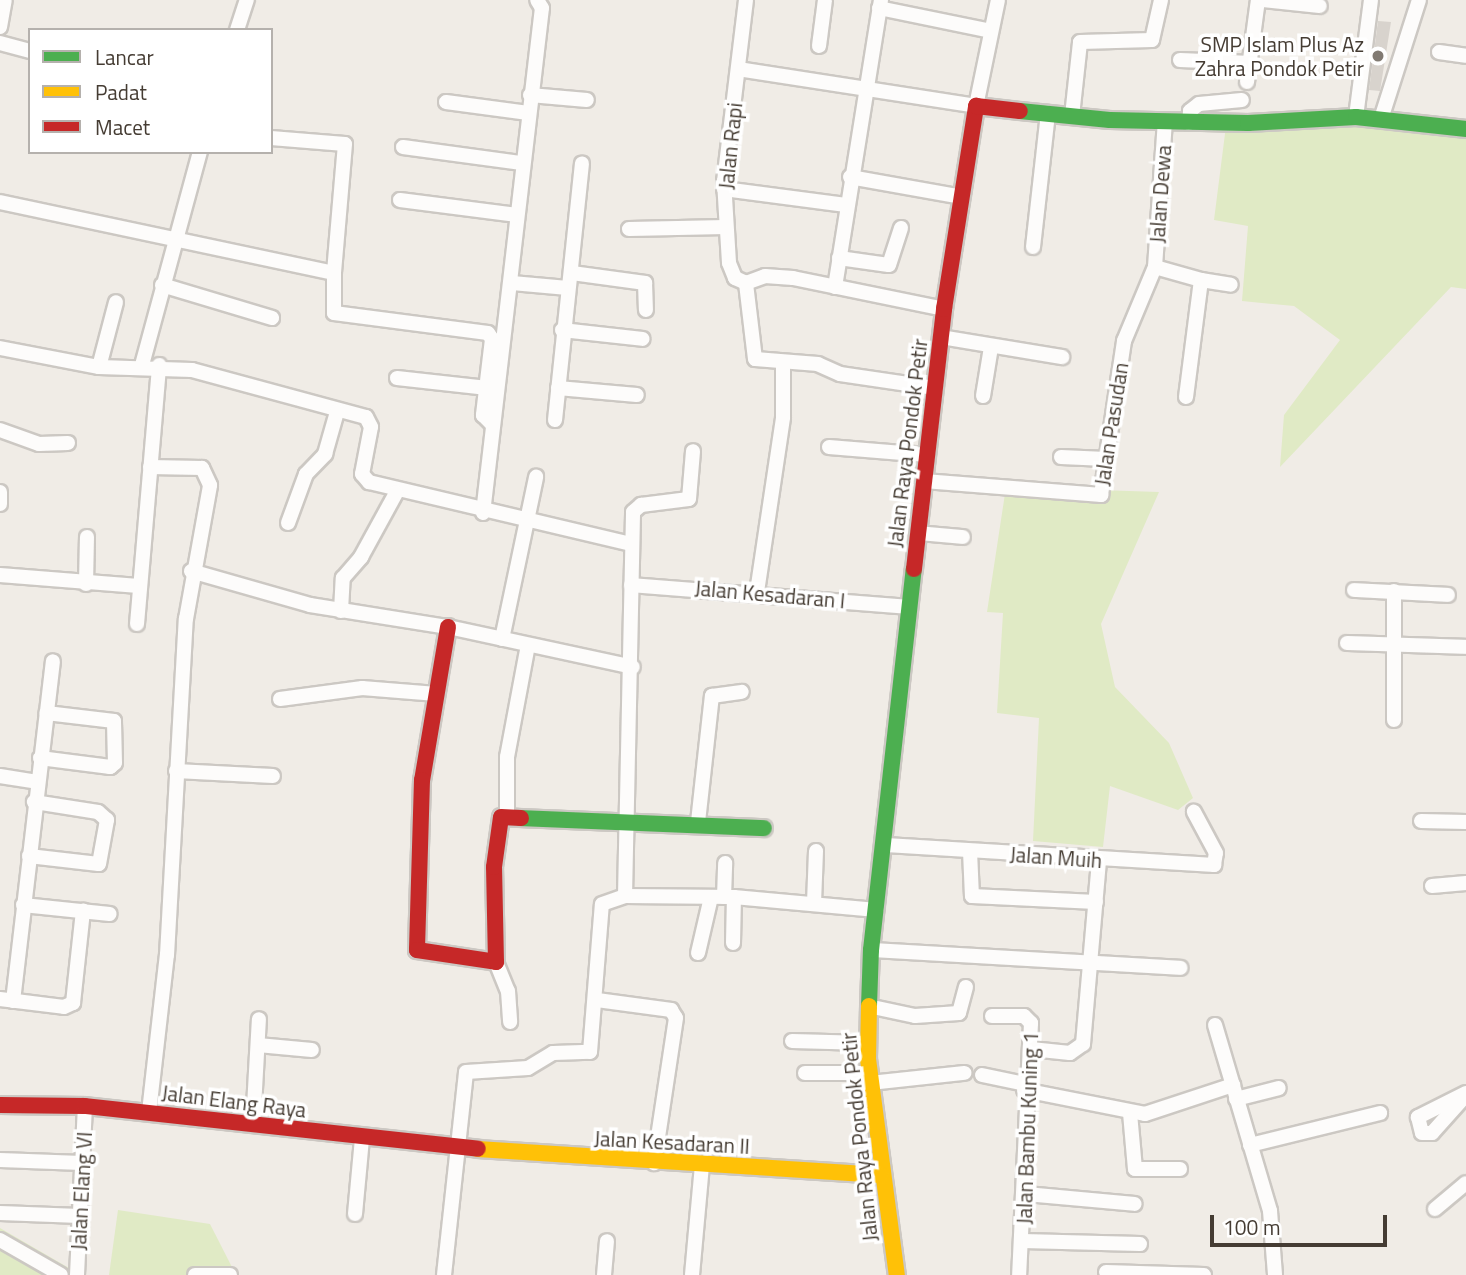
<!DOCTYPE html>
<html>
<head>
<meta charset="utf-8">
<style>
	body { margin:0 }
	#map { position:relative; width:1466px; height:1275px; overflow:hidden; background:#f0ece6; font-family:"Titillium Web",sans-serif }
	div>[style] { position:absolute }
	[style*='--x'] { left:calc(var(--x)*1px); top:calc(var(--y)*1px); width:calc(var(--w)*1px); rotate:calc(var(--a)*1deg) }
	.green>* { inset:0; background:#e0eac5 }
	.building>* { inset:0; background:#d8d3cd }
	.roads { filter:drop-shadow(2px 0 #ccc8c3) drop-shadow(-2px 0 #ccc8c3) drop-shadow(0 2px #ccc8c3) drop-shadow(0 -2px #ccc8c3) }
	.street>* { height:14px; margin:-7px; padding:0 7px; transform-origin:7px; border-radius:7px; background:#fdfcfb }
	.fast>* { height:16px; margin:-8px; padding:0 8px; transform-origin:8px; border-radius:8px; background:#4caf50 }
	.slow>* { height:16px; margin:-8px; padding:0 8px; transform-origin:8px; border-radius:8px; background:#ffc107 }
	.jam>* { height:16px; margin:-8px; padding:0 8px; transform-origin:8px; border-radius:8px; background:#c62828 }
	.dots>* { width:19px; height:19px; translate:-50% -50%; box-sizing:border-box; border:4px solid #fff; border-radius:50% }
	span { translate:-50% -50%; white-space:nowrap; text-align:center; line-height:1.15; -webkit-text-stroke:7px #fff; paint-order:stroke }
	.poi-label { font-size:21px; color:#453c33 }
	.right { translate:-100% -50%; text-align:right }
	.street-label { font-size:21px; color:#453c33 }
	.legend { position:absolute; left:28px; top:28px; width:245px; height:126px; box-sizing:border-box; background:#fff; border:2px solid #b5b1ad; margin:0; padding:9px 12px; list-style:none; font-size:21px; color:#453c33 }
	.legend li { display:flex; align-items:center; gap:14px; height:35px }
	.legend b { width:35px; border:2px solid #b5b1ad }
	.scale { position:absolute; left:1210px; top:1215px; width:177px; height:32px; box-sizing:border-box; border:4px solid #453c33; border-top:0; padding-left:9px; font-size:21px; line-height:24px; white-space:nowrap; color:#453c33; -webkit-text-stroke:5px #fff; paint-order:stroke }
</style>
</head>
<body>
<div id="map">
	<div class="green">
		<i style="clip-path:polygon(1227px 118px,1466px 129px,1466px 289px,1451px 287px,1280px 467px,1284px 415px,1340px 340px,1294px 306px,1242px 301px,1248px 226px,1214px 220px)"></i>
		<i style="clip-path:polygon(1006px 487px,1159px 492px,1101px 624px,1115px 687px,1169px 743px,1193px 798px,1178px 810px,1110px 786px,1103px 847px,1033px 841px,1039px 718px,997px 713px,1003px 613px,987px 612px)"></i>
		<i style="clip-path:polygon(118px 1210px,210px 1224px,236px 1275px,109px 1275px)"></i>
		<i style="clip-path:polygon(0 1228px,81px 1275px,0 1275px)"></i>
	</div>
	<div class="building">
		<i style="clip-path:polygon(1378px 21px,1391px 22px,1380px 91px,1369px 90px)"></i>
	</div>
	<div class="roads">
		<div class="street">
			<i style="--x:746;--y:0;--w:182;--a:96.9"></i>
			<i style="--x:724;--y:181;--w:82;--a:86.5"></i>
			<i style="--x:729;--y:263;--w:16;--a:68"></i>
			<i style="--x:735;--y:278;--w:12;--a:24"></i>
			<i style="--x:1263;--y:0;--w:57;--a:6"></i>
			<i style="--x:879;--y:8;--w:114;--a:11.6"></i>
			<i style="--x:0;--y:27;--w:27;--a:-80"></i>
			<i style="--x:237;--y:30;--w:32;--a:-72"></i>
			<i style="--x:0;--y:43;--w:31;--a:15"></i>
			<i style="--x:819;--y:46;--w:46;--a:-82.6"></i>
			<i style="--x:1439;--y:52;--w:27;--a:8"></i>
			<i style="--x:1180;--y:60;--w:71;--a:2.4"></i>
			<i style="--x:738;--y:69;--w:241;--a:8.8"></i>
			<i style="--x:976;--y:106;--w:108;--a:-78.3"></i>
			<i style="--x:1247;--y:82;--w:83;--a:-82.4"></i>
			<i style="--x:530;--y:95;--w:57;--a:5"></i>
			<i style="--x:446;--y:102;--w:83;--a:7.6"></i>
			<i style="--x:1072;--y:116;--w:74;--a:-83.8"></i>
			<i style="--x:1080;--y:42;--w:72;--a:-1.6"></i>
			<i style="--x:1152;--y:40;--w:41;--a:-77.3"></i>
			<i style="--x:1356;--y:117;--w:118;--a:-82.7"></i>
			<i style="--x:1381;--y:119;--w:125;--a:-72.3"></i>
			<i style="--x:1189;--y:123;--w:12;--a:-85"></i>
			<i style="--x:1190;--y:111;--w:11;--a:-38"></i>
			<i style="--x:1199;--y:104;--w:43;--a:-5.3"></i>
			<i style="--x:271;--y:138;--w:74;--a:4.6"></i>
			<i style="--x:345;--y:144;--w:129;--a:94.9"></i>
			<i style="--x:403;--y:147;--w:120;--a:7.7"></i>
			<i style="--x:850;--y:177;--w:114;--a:10.1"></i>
			<i style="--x:724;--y:189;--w:123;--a:7.5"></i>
			<i style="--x:400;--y:200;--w:118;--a:7.3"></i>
			<i style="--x:0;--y:202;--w:341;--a:12"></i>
			<i style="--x:334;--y:273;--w:40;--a:90"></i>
			<i style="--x:334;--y:313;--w:155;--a:7.4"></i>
			<i style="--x:488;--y:333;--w:7;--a:56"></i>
			<i style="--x:492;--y:339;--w:77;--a:96.8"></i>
			<i style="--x:483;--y:415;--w:13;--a:45"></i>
			<i style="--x:629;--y:229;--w:97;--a:-1.2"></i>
			<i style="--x:1033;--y:247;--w:135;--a:-83.6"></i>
			<i style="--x:839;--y:258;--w:50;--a:8"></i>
			<i style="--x:889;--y:265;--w:39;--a:-72"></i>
			<i style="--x:1155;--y:267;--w:48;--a:15.8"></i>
			<i style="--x:1201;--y:280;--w:118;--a:97.3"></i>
			<i style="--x:572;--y:273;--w:74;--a:7.8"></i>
			<i style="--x:645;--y:283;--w:27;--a:88"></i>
			<i style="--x:1201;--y:280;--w:30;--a:9"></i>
			<i style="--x:512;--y:283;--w:56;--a:5.1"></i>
			<i style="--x:162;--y:285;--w:115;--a:16.7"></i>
			<i style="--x:835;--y:287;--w:291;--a:-80.9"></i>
			<i style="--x:562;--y:330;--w:81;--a:6.3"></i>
			<i style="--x:941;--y:337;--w:123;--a:9.4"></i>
			<i style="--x:0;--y:348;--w:101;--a:10.9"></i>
			<i style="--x:99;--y:367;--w:93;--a:1.8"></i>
			<i style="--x:192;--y:370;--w:180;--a:15.1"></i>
			<i style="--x:366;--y:417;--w:11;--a:63"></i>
			<i style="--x:371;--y:427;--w:48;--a:100.8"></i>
			<i style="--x:362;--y:474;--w:11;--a:49"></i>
			<i style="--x:369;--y:482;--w:266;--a:13.3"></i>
			<i style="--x:142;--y:365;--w:221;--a:-74.8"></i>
			<i style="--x:99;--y:367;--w:67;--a:-75.3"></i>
			<i style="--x:397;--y:378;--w:91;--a:6.3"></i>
			<i style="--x:558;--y:388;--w:79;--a:5.1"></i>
			<i style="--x:935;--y:388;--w:96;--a:-171.6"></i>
			<i style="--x:840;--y:374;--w:24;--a:-156"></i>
			<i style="--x:818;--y:364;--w:63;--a:-175.5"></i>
			<i style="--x:755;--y:359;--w:77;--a:-96.8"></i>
			<i style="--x:746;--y:283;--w:20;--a:-20"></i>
			<i style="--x:765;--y:276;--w:28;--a:4"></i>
			<i style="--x:793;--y:278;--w:154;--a:11.6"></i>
			<i style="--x:983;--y:396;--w:50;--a:-80.7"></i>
			<i style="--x:555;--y:420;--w:258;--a:-84"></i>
			<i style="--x:0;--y:430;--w:41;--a:19.7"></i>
			<i style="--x:39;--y:444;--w:29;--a:-2"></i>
			<i style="--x:829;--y:447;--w:98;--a:4.7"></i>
			<i style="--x:1061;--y:457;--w:45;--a:2.5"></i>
			<i style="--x:924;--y:481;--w:178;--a:4.5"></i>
			<i style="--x:1101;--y:495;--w:156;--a:-81.5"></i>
			<i style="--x:1124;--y:341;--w:80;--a:-67.3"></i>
			<i style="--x:1155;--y:267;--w:145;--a:-86.1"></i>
			<i style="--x:0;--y:492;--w:12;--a:90"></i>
			<i style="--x:483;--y:513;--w:508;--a:-83.34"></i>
			<i style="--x:542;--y:8;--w:9;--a:-122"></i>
			<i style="--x:288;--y:523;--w:52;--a:-69.8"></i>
			<i style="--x:306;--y:474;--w:28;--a:-46"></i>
			<i style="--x:325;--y:454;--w:44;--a:-74.1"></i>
			<i style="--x:918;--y:533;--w:45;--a:5.1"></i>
			<i style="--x:191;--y:571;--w:124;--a:15.9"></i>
			<i style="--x:310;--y:605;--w:140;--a:9.1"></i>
			<i style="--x:448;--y:627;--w:189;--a:12.2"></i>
			<i style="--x:0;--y:575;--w:139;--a:4.5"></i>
			<i style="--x:86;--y:584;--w:47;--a:-88.8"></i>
			<i style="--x:631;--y:585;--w:279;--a:4.5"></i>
			<i style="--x:1354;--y:590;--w:94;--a:3"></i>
			<i style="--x:1394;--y:591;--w:129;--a:90"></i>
			<i style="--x:757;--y:592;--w:177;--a:-81.5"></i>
			<i style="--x:783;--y:417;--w:54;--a:-90"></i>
			<i style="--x:341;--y:611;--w:33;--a:-87"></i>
			<i style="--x:343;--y:578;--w:28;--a:-49"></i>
			<i style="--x:361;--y:557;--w:73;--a:-61.3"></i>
			<i style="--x:137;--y:624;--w:260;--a:-85.1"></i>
			<i style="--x:502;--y:639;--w:166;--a:-78.1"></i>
			<i style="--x:1347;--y:643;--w:119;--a:1.9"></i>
			<i style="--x:280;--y:699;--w:83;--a:-7.6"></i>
			<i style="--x:362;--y:688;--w:75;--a:4.6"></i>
			<i style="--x:40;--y:758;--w:71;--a:7.3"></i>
			<i style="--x:110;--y:767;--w:6;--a:-39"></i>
			<i style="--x:115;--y:763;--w:42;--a:-91.4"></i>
			<i style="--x:114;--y:721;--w:68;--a:-173.3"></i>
			<i style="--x:176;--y:771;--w:97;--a:3"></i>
			<i style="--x:0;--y:776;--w:36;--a:9"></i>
			<i style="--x:507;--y:816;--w:59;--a:-90"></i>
			<i style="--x:507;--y:757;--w:114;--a:-79.4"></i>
			<i style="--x:1421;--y:821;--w:45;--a:1.3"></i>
			<i style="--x:698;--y:822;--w:127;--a:-83.7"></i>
			<i style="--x:712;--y:696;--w:30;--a:-8"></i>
			<i style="--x:886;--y:845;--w:329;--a:3.5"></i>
			<i style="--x:1214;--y:865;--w:12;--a:-81"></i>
			<i style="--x:1216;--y:853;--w:47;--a:-118.2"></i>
			<i style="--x:970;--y:851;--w:45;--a:87.5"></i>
			<i style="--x:972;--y:896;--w:124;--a:2.8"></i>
			<i style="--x:29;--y:856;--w:70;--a:6.5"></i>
			<i style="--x:99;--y:864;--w:45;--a:-79.7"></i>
			<i style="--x:107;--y:820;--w:12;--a:-138"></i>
			<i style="--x:98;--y:812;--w:65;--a:-171.1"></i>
			<i style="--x:1432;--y:886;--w:34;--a:-5"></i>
			<i style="--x:625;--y:896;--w:384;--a:-88.8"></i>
			<i style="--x:633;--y:512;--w:11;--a:-41"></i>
			<i style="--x:641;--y:505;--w:48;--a:-7.1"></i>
			<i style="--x:689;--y:499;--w:48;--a:-85.2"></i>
			<i style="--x:724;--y:897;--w:34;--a:-88"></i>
			<i style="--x:814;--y:903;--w:52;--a:-87.8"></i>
			<i style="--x:23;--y:905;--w:87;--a:5.9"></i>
			<i style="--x:733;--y:943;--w:46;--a:-88.8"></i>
			<i style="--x:871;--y:950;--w:310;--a:3.3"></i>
			<i style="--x:698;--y:953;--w:57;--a:-76.9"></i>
			<i style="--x:496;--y:962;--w:31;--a:68"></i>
			<i style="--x:508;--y:991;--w:31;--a:86"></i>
			<i style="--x:0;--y:999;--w:64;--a:7.1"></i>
			<i style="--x:64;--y:1007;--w:10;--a:-24"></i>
			<i style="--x:73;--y:1003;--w:93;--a:-83.8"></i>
			<i style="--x:597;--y:1000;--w:75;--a:7.7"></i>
			<i style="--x:671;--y:1010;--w:9;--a:58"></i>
			<i style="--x:676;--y:1018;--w:147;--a:98.6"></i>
			<i style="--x:13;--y:1001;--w:342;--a:-83.3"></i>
			<i style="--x:868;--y:1006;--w:48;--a:12"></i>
			<i style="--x:915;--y:1016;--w:44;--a:-3.9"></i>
			<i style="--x:959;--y:1013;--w:27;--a:-75"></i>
			<i style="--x:992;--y:1016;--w:32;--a:0"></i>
			<i style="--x:1024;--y:1016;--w:10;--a:45"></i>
			<i style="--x:1031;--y:1023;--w:252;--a:92.7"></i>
			<i style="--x:1215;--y:1025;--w:194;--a:73.5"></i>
			<i style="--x:1270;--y:1211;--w:64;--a:85.5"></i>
			<i style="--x:792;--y:1041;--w:75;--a:1.5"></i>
			<i style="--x:258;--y:1045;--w:54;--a:5.3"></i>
			<i style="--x:1031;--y:1049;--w:39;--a:6"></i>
			<i style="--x:1070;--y:1053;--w:16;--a:-35"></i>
			<i style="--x:1083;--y:1044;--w:185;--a:-85"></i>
			<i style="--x:805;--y:1073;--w:65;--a:0"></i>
			<i style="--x:982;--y:1075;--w:44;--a:11.8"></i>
			<i style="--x:870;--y:1083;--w:95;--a:-6.1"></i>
			<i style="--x:1024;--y:1090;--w:123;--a:11.2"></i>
			<i style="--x:1145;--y:1114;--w:93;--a:-18.2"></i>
			<i style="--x:1466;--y:1093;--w:54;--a:153.4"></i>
			<i style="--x:1418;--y:1117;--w:16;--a:76"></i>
			<i style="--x:1422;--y:1133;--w:10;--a:0"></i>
			<i style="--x:1432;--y:1133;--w:51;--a:-48.2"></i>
			<i style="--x:1236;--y:1099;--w:44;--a:-14.3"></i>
			<i style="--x:149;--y:1112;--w:158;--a:-83.5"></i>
			<i style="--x:167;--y:955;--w:337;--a:-86.8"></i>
			<i style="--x:186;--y:619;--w:136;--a:-79.8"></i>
			<i style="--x:210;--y:485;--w:19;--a:-115"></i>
			<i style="--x:202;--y:468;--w:52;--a:-178.9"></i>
			<i style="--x:1130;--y:1113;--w:56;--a:84.9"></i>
			<i style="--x:1135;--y:1169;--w:45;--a:0"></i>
			<i style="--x:253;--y:1125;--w:106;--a:-86.8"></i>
			<i style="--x:1250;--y:1145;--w:134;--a:-13.8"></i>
			<i style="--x:0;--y:1160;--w:82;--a:2.1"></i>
			<i style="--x:1026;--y:1194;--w:109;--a:5.2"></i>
			<i style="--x:1435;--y:1209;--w:40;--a:-40"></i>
			<i style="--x:0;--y:1213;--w:80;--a:2.1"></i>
			<i style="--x:355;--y:1214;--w:76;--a:-84.7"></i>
			<i style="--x:0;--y:1240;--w:70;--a:29.8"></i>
			<i style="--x:1023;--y:1241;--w:117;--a:1.5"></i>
			<i style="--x:1106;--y:1272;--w:98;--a:1.8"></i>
			<i style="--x:77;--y:1275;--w:169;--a:-87.3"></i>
			<i style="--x:195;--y:1275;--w:35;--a:0"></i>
			<i style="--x:444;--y:1275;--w:204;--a:-83.8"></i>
			<i style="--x:466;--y:1072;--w:62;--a:-3.7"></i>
			<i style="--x:528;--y:1068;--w:29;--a:-31"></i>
			<i style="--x:553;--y:1053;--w:37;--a:-2"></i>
			<i style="--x:590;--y:1052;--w:148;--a:-85.4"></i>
			<i style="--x:602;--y:904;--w:24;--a:-19"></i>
			<i style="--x:625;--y:896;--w:109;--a:0.5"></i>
			<i style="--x:734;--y:897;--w:143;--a:5.2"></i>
			<i style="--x:604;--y:1275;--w:34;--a:-85"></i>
			<i style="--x:692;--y:1275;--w:109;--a:-84.8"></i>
		</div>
		<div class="fast">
			<i style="--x:1020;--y:111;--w:90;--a:5.7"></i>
			<i style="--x:1110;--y:120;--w:138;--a:1.2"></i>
			<i style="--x:1248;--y:123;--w:108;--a:-3.2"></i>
			<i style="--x:1356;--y:117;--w:111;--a:6.2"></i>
			<i style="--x:521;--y:818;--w:243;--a:2.4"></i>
			<i style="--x:869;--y:1006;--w:56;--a:-88"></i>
			<i style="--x:871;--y:950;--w:383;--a:-83.6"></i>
		</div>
		<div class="slow">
			<i style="--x:869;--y:1006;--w:53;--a:91.1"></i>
			<i style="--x:868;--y:1059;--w:218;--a:82.4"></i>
			<i style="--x:478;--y:1149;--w:403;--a:3.7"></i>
		</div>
		<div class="jam">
			<i style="--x:914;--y:569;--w:262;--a:-83.4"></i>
			<i style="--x:944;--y:309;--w:206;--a:-81"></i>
			<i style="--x:976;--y:106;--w:44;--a:6.5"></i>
			<i style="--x:448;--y:627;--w:155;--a:99.6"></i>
			<i style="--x:422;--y:780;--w:170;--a:91.7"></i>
			<i style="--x:417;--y:950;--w:80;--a:8.6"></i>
			<i style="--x:496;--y:962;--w:95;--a:-91.2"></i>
			<i style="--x:494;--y:867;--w:50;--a:-82"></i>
			<i style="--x:501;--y:817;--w:20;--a:3"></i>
			<i style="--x:0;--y:1105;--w:85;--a:0.7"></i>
			<i style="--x:85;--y:1106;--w:395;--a:6.2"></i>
		</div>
	</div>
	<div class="dots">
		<i style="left:1378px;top:56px;background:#817a72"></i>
	</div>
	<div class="poi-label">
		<span class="right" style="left:1364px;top:56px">SMP Islam Plus Az<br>Zahra Pondok Petir</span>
	</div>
	<div class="street-label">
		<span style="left:730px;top:146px;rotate:-84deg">Jalan Rapi</span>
		<span style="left:1160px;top:194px;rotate:-86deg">Jalan Dewa</span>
		<span style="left:1111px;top:424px;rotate:-81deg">Jalan Pasudan</span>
		<span style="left:907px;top:443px;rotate:-83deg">Jalan Raya Pondok Petir</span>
		<span style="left:770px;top:594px;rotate:5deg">Jalan Kesadaran I</span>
		<span style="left:1056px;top:857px;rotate:4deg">Jalan Muih</span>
		<span style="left:234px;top:1101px;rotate:7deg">Jalan Elang Raya</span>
		<span style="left:1027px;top:1128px;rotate:-88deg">Jalan Bambu Kuning 1</span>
		<span style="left:859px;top:1137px;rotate:-96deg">Jalan Raya Pondok Petir</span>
		<span style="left:672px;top:1142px;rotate:3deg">Jalan Kesadaran II</span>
		<span style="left:81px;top:1191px;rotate:-87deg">Jalan Elang VI</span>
	</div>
	<ul class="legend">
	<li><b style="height:9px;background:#4caf50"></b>Lancar</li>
	<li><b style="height:9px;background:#ffc107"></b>Padat</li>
	<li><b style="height:9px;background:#c62828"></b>Macet</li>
	</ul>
	<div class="scale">100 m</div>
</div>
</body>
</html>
